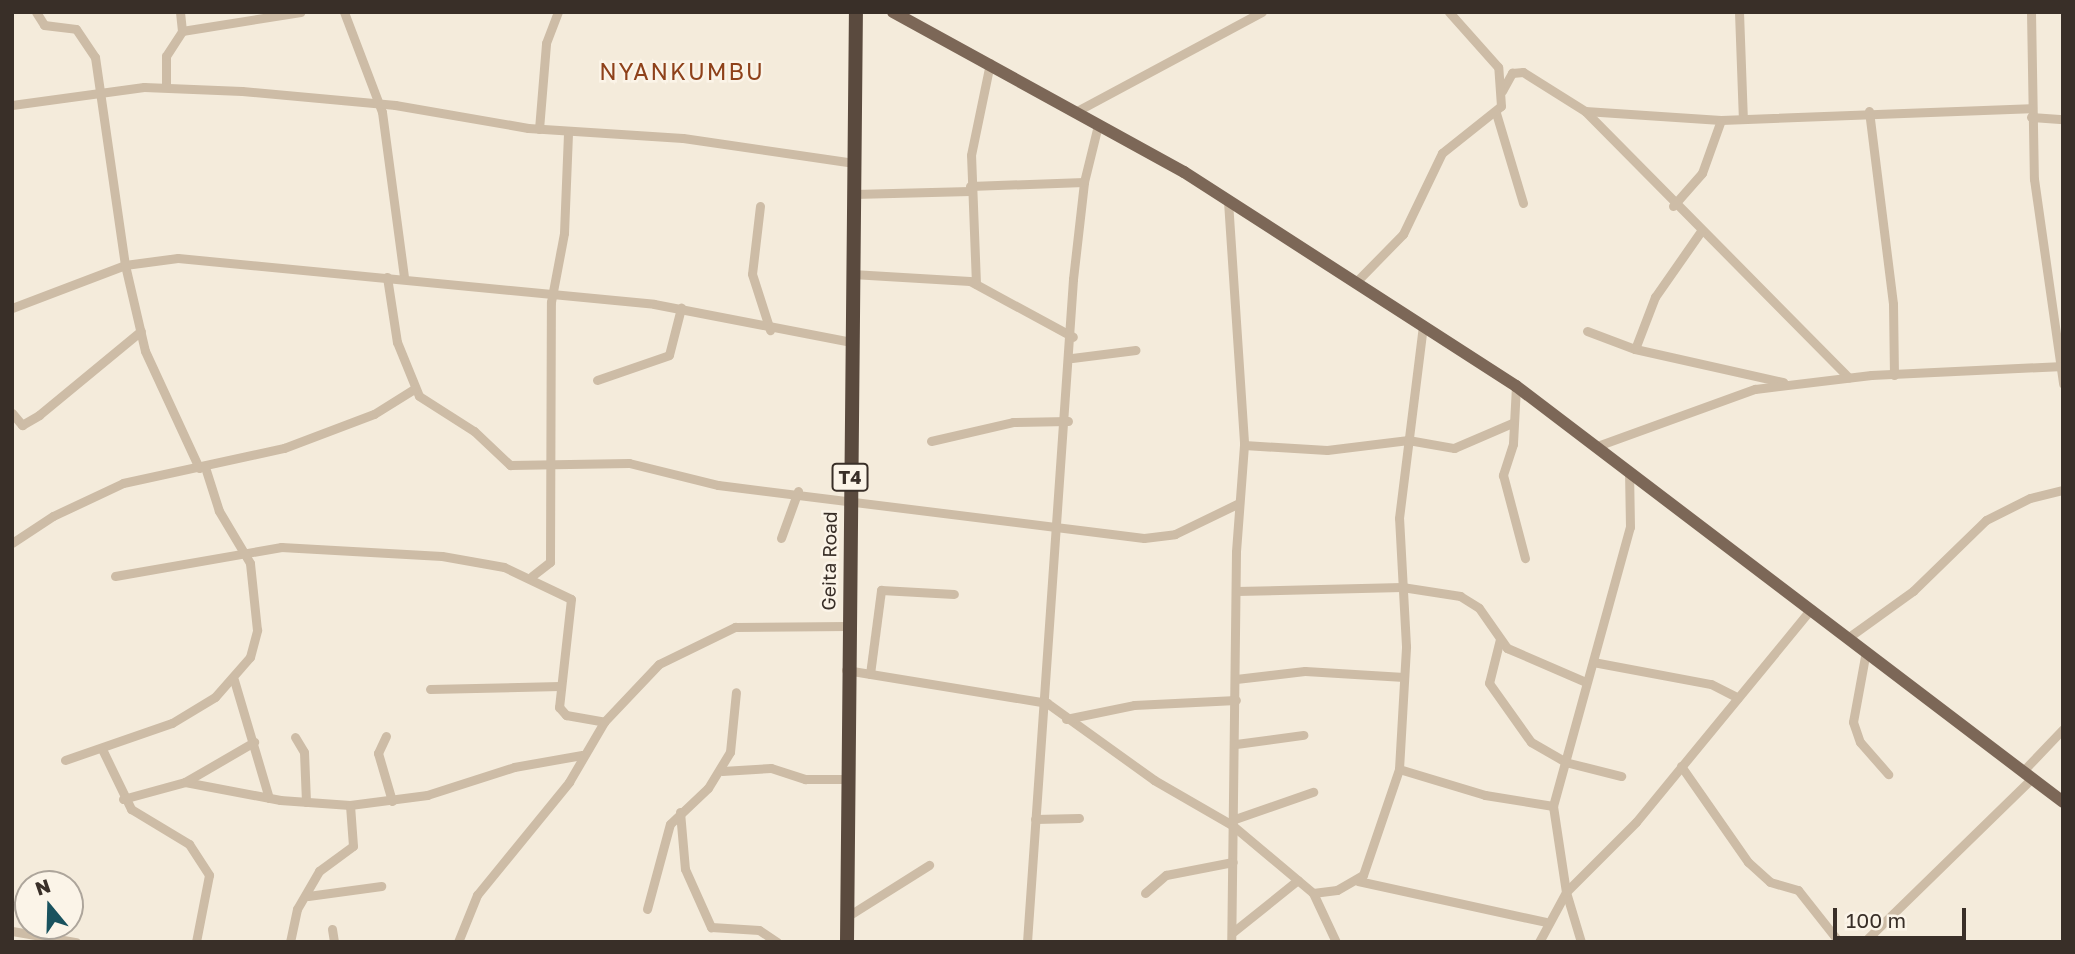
<!DOCTYPE html>
<html>
<head>
<meta charset="utf-8">
<style>
	body { margin:0 }
	#map { position:relative; width:2075px; height:954px; overflow:hidden; background:#f4ebdb; font-family:"Golos Text",sans-serif }
	div>[style] { position:absolute }
	[style*='--x'] { left:calc(var(--x)*1px); top:calc(var(--y)*1px); width:calc(var(--w)*1px); rotate:calc(var(--a)*1deg) }
	.minor>* { height:9px; margin:-4.5px; padding:0 4.5px; transform-origin:4.5px; border-radius:4.5px; background:#cdbca6 }
	.major>* { height:12px; margin:-6px; padding:0 6px; transform-origin:6px; border-radius:6px; background:#7c6757 }
	.highway>* { height:14px; margin:-7px; padding:0 7px; transform-origin:7px; border-radius:7px; background:#5a4a3e }
	span { translate:-50% -50%; white-space:nowrap; text-align:center; line-height:1.15; -webkit-text-stroke:5px #fbf4e8; paint-order:stroke }
	.shield-label span { padding:2px 5px; background:#fbf4e8; border:2px solid; border-radius:5px; -webkit-text-stroke-width:0 }
	.shield-label { font-size:18px; color:#392f28; font-weight:700 }
	.street-label { font-size:19px; color:#392f28 }
	.quarter-label { font-size:23px; color:#8e411a; letter-spacing:2px }
	.frame { position:absolute; inset:0; border:14px solid #392f28; pointer-events:none }
	.north { position:absolute; left:14px; top:870px; width:70px; height:70px; box-sizing:border-box; background:#fbf4e8; border:2px solid #ada59b; border-radius:50%; rotate:341deg; font-size:19px; font-weight:700; line-height:28px; text-align:center; color:#392f28 }
	.north::after { content:''; display:block; margin:auto; width:24px; height:32px; background:#19525e; clip-path:polygon(50% 0,100% 100%,50% 72%,0 100%) }
	.scale { position:absolute; left:1833px; top:908px; width:133px; height:32px; box-sizing:border-box; border:4px solid #392f28; border-top:0; padding-left:9px; font-size:21px; line-height:24px; white-space:nowrap; color:#392f28; -webkit-text-stroke:5px #fbf4e8; paint-order:stroke }
</style>
</head>
<body>
<div id="map">
	<div class="minor">
		<i style="--x:36;--y:12;--w:15;--a:58"></i>
		<i style="--x:44;--y:25;--w:32;--a:7"></i>
		<i style="--x:76;--y:29;--w:34;--a:56"></i>
		<i style="--x:95;--y:57;--w:210;--a:81.8"></i>
		<i style="--x:125;--y:265;--w:88;--a:76.9"></i>
		<i style="--x:145;--y:351;--w:129;--a:65.2"></i>
		<i style="--x:344;--y:12;--w:107;--a:69.2"></i>
		<i style="--x:382;--y:112;--w:166;--a:82.4"></i>
		<i style="--x:1739;--y:12;--w:107;--a:87.9"></i>
		<i style="--x:2031;--y:12;--w:167;--a:89"></i>
		<i style="--x:2034;--y:179;--w:207;--a:81.9"></i>
		<i style="--x:182;--y:31;--w:120;--a:-9.1"></i>
		<i style="--x:166;--y:87;--w:31;--a:-90"></i>
		<i style="--x:166;--y:56;--w:30;--a:-57"></i>
		<i style="--x:182;--y:31;--w:19;--a:-96"></i>
		<i style="--x:1502;--y:91;--w:21;--a:-61"></i>
		<i style="--x:1512;--y:73;--w:11;--a:-5"></i>
		<i style="--x:1523;--y:72;--w:73;--a:32.2"></i>
		<i style="--x:1585;--y:111;--w:375;--a:45.3"></i>
		<i style="--x:12;--y:105;--w:133;--a:-7.8"></i>
		<i style="--x:144;--y:87;--w:98;--a:2.3"></i>
		<i style="--x:242;--y:91;--w:154;--a:5.2"></i>
		<i style="--x:395;--y:105;--w:135;--a:9.8"></i>
		<i style="--x:528;--y:128;--w:155;--a:3.7"></i>
		<i style="--x:683;--y:138;--w:173;--a:8.3"></i>
		<i style="--x:1077;--y:111;--w:210;--a:-28.2"></i>
		<i style="--x:1585;--y:111;--w:136;--a:3.8"></i>
		<i style="--x:1721;--y:120;--w:309;--a:-2.2"></i>
		<i style="--x:1869;--y:111;--w:194;--a:82.9"></i>
		<i style="--x:1893;--y:304;--w:71;--a:89.2"></i>
		<i style="--x:1496;--y:113;--w:94;--a:73.3"></i>
		<i style="--x:2031;--y:117;--w:32;--a:4"></i>
		<i style="--x:539;--y:129;--w:86;--a:-85.3"></i>
		<i style="--x:546;--y:43;--w:33;--a:-69"></i>
		<i style="--x:970;--y:186;--w:114;--a:-2"></i>
		<i style="--x:854;--y:194;--w:116;--a:-1.5"></i>
		<i style="--x:1228;--y:201;--w:245;--a:86.2"></i>
		<i style="--x:1244;--y:445;--w:107;--a:94.3"></i>
		<i style="--x:1236;--y:552;--w:390;--a:90.7"></i>
		<i style="--x:760;--y:206;--w:68;--a:96.7"></i>
		<i style="--x:752;--y:274;--w:59;--a:72.2"></i>
		<i style="--x:1673;--y:206;--w:44;--a:-48.7"></i>
		<i style="--x:1702;--y:173;--w:56;--a:-70.3"></i>
		<i style="--x:852;--y:274;--w:118;--a:3.4"></i>
		<i style="--x:970;--y:281;--w:117;--a:28.5"></i>
		<i style="--x:387;--y:277;--w:66;--a:81.3"></i>
		<i style="--x:397;--y:342;--w:58;--a:67.8"></i>
		<i style="--x:419;--y:396;--w:65;--a:32.5"></i>
		<i style="--x:474;--y:431;--w:50;--a:43.4"></i>
		<i style="--x:510;--y:465;--w:119;--a:-1"></i>
		<i style="--x:629;--y:463;--w:92;--a:13.9"></i>
		<i style="--x:718;--y:485;--w:429;--a:7.1"></i>
		<i style="--x:1144;--y:538;--w:31;--a:-7"></i>
		<i style="--x:1175;--y:534;--w:71;--a:-25.8"></i>
		<i style="--x:1357;--y:281;--w:66;--a:-45.6"></i>
		<i style="--x:1403;--y:234;--w:90;--a:-64.3"></i>
		<i style="--x:1442;--y:153;--w:75;--a:-38.5"></i>
		<i style="--x:1501;--y:106;--w:39;--a:-94"></i>
		<i style="--x:1498;--y:67;--w:74;--a:-131.7"></i>
		<i style="--x:976;--y:284;--w:129;--a:-92.2"></i>
		<i style="--x:971;--y:155;--w:94;--a:-78.3"></i>
		<i style="--x:12;--y:308;--w:121;--a:-20.8"></i>
		<i style="--x:125;--y:265;--w:53;--a:-7.5"></i>
		<i style="--x:178;--y:258;--w:478;--a:5.5"></i>
		<i style="--x:654;--y:304;--w:201;--a:10.9"></i>
		<i style="--x:1587;--y:331;--w:51;--a:20.6"></i>
		<i style="--x:1635;--y:349;--w:152;--a:12.6"></i>
		<i style="--x:1635;--y:349;--w:56;--a:-69"></i>
		<i style="--x:1655;--y:297;--w:80;--a:-55.1"></i>
		<i style="--x:1072;--y:358;--w:64;--a:-7.1"></i>
		<i style="--x:597;--y:380;--w:76;--a:-19.1"></i>
		<i style="--x:669;--y:355;--w:49;--a:-75.7"></i>
		<i style="--x:1516;--y:386;--w:58;--a:93"></i>
		<i style="--x:1513;--y:444;--w:33;--a:108"></i>
		<i style="--x:1503;--y:475;--w:86;--a:75.2"></i>
		<i style="--x:12;--y:413;--w:16;--a:50"></i>
		<i style="--x:22;--y:425;--w:20;--a:-30"></i>
		<i style="--x:39;--y:415;--w:132;--a:-39.5"></i>
		<i style="--x:931;--y:441;--w:84;--a:-13"></i>
		<i style="--x:1013;--y:422;--w:55;--a:-1"></i>
		<i style="--x:1244;--y:445;--w:83;--a:3.4"></i>
		<i style="--x:1327;--y:450;--w:82;--a:-7"></i>
		<i style="--x:1408;--y:440;--w:47;--a:9.9"></i>
		<i style="--x:1454;--y:448;--w:63;--a:-23.3"></i>
		<i style="--x:1600;--y:445;--w:165;--a:-19.9"></i>
		<i style="--x:1755;--y:389;--w:117;--a:-6.9"></i>
		<i style="--x:1871;--y:375;--w:192;--a:-2.7"></i>
		<i style="--x:781;--y:538;--w:50;--a:-70.1"></i>
		<i style="--x:12;--y:543;--w:49;--a:-33.4"></i>
		<i style="--x:53;--y:516;--w:77;--a:-25.2"></i>
		<i style="--x:123;--y:483;--w:165;--a:-12.3"></i>
		<i style="--x:284;--y:448;--w:96;--a:-20.7"></i>
		<i style="--x:374;--y:414;--w:47;--a:-32"></i>
		<i style="--x:115;--y:576;--w:169;--a:-9.9"></i>
		<i style="--x:281;--y:547;--w:161;--a:3.2"></i>
		<i style="--x:442;--y:556;--w:63;--a:10.1"></i>
		<i style="--x:504;--y:567;--w:74;--a:25.5"></i>
		<i style="--x:571;--y:599;--w:109;--a:96.3"></i>
		<i style="--x:559;--y:707;--w:11;--a:49"></i>
		<i style="--x:566;--y:715;--w:39;--a:10"></i>
		<i style="--x:532;--y:576;--w:23;--a:-38"></i>
		<i style="--x:550;--y:562;--w:260;--a:-89.8"></i>
		<i style="--x:551;--y:302;--w:70;--a:-79.3"></i>
		<i style="--x:564;--y:233;--w:101;--a:-87.7"></i>
		<i style="--x:1236;--y:591;--w:166;--a:-1.4"></i>
		<i style="--x:1402;--y:587;--w:59;--a:8.8"></i>
		<i style="--x:1460;--y:596;--w:22;--a:32"></i>
		<i style="--x:1479;--y:608;--w:49;--a:55"></i>
		<i style="--x:1507;--y:648;--w:86;--a:23.3"></i>
		<i style="--x:1849;--y:637;--w:79;--a:-35.7"></i>
		<i style="--x:1913;--y:591;--w:102;--a:-44.2"></i>
		<i style="--x:1986;--y:520;--w:49;--a:-26.6"></i>
		<i style="--x:2030;--y:498;--w:34;--a:-14"></i>
		<i style="--x:1500;--y:639;--w:45;--a:104"></i>
		<i style="--x:1489;--y:683;--w:72;--a:54.6"></i>
		<i style="--x:1531;--y:742;--w:39;--a:30"></i>
		<i style="--x:1565;--y:762;--w:58;--a:14"></i>
		<i style="--x:1866;--y:651;--w:72;--a:100.4"></i>
		<i style="--x:1853;--y:722;--w:21;--a:71"></i>
		<i style="--x:1860;--y:742;--w:43;--a:48.8"></i>
		<i style="--x:1593;--y:662;--w:120;--a:10.6"></i>
		<i style="--x:1711;--y:684;--w:30;--a:27"></i>
		<i style="--x:846;--y:670;--w:204;--a:9.3"></i>
		<i style="--x:1047;--y:703;--w:132;--a:35.7"></i>
		<i style="--x:1154;--y:780;--w:90;--a:30"></i>
		<i style="--x:1232;--y:825;--w:106;--a:40"></i>
		<i style="--x:1313;--y:893;--w:54;--a:64.9"></i>
		<i style="--x:870;--y:674;--w:85;--a:-82.5"></i>
		<i style="--x:881;--y:590;--w:73;--a:3.1"></i>
		<i style="--x:1236;--y:679;--w:69;--a:-6.6"></i>
		<i style="--x:1305;--y:671;--w:99;--a:3.5"></i>
		<i style="--x:234;--y:680;--w:123;--a:73.5"></i>
		<i style="--x:430;--y:689;--w:130;--a:-1.3"></i>
		<i style="--x:1066;--y:719;--w:69;--a:-11.6"></i>
		<i style="--x:1134;--y:705;--w:102;--a:-2.8"></i>
		<i style="--x:386;--y:736;--w:19;--a:115"></i>
		<i style="--x:378;--y:753;--w:50;--a:73.7"></i>
		<i style="--x:295;--y:737;--w:17;--a:59"></i>
		<i style="--x:304;--y:752;--w:50;--a:87.7"></i>
		<i style="--x:1236;--y:744;--w:68;--a:-7.7"></i>
		<i style="--x:102;--y:749;--w:67;--a:64.2"></i>
		<i style="--x:131;--y:809;--w:68;--a:31.1"></i>
		<i style="--x:189;--y:844;--w:37;--a:57"></i>
		<i style="--x:209;--y:875;--w:68;--a:101"></i>
		<i style="--x:65;--y:760;--w:113;--a:-19.1"></i>
		<i style="--x:172;--y:723;--w:50;--a:-31.2"></i>
		<i style="--x:215;--y:697;--w:53;--a:-48.8"></i>
		<i style="--x:250;--y:657;--w:28;--a:-75"></i>
		<i style="--x:257;--y:630;--w:67;--a:-96"></i>
		<i style="--x:250;--y:563;--w:61;--a:-120.8"></i>
		<i style="--x:219;--y:511;--w:46;--a:-107.7"></i>
		<i style="--x:1681;--y:766;--w:117;--a:55.1"></i>
		<i style="--x:1748;--y:862;--w:30;--a:42"></i>
		<i style="--x:1770;--y:882;--w:29;--a:16"></i>
		<i style="--x:1798;--y:890;--w:66;--a:51.7"></i>
		<i style="--x:1399;--y:769;--w:90;--a:16.8"></i>
		<i style="--x:1485;--y:795;--w:69;--a:9.2"></i>
		<i style="--x:722;--y:771;--w:49;--a:-3.5"></i>
		<i style="--x:771;--y:768;--w:36;--a:18"></i>
		<i style="--x:805;--y:779;--w:42;--a:0"></i>
		<i style="--x:2023;--y:771;--w:58;--a:-46.4"></i>
		<i style="--x:185;--y:782;--w:97;--a:10.7"></i>
		<i style="--x:280;--y:800;--w:70;--a:4.1"></i>
		<i style="--x:350;--y:805;--w:78;--a:-7.4"></i>
		<i style="--x:427;--y:795;--w:91;--a:-17.8"></i>
		<i style="--x:514;--y:767;--w:69;--a:-10"></i>
		<i style="--x:123;--y:799;--w:64;--a:-15.3"></i>
		<i style="--x:185;--y:782;--w:80;--a:-30.1"></i>
		<i style="--x:680;--y:812;--w:57;--a:85"></i>
		<i style="--x:685;--y:869;--w:64;--a:65.9"></i>
		<i style="--x:711;--y:927;--w:48;--a:3.6"></i>
		<i style="--x:759;--y:930;--w:22;--a:34"></i>
		<i style="--x:1035;--y:819;--w:44;--a:-1.3"></i>
		<i style="--x:1232;--y:820;--w:86;--a:-19.1"></i>
		<i style="--x:1358;--y:881;--w:192;--a:12.3"></i>
		<i style="--x:1145;--y:893;--w:28;--a:-41"></i>
		<i style="--x:1166;--y:875;--w:68;--a:-11"></i>
		<i style="--x:1313;--y:893;--w:24;--a:-7"></i>
		<i style="--x:1337;--y:890;--w:30;--a:-30"></i>
		<i style="--x:1363;--y:875;--w:112;--a:-71.2"></i>
		<i style="--x:1399;--y:769;--w:123;--a:-86.7"></i>
		<i style="--x:1406;--y:646;--w:128;--a:-93.1"></i>
		<i style="--x:1399;--y:518;--w:195;--a:-82.9"></i>
		<i style="--x:308;--y:896;--w:74;--a:-7.8"></i>
		<i style="--x:647;--y:909;--w:88;--a:-74.9"></i>
		<i style="--x:670;--y:824;--w:52;--a:-43.5"></i>
		<i style="--x:708;--y:788;--w:42;--a:-58.6"></i>
		<i style="--x:730;--y:752;--w:60;--a:-84.3"></i>
		<i style="--x:848;--y:916;--w:96;--a:-32.2"></i>
		<i style="--x:332;--y:929;--w:13;--a:81"></i>
		<i style="--x:12;--y:931;--w:65;--a:9.8"></i>
		<i style="--x:1233;--y:932;--w:83;--a:-38.7"></i>
		<i style="--x:290;--y:942;--w:34;--a:-78"></i>
		<i style="--x:297;--y:909;--w:44;--a:-59.9"></i>
		<i style="--x:319;--y:871;--w:42;--a:-36.3"></i>
		<i style="--x:353;--y:846;--w:41;--a:-94.2"></i>
		<i style="--x:458;--y:942;--w:51;--a:-68"></i>
		<i style="--x:477;--y:895;--w:146;--a:-50.8"></i>
		<i style="--x:569;--y:782;--w:69;--a:-59.7"></i>
		<i style="--x:604;--y:722;--w:80;--a:-46.5"></i>
		<i style="--x:659;--y:664;--w:85;--a:-26"></i>
		<i style="--x:735;--y:627;--w:113;--a:-0.5"></i>
		<i style="--x:1027;--y:942;--w:665;--a:-86.03"></i>
		<i style="--x:1073;--y:279;--w:98;--a:-83.5"></i>
		<i style="--x:1084;--y:182;--w:59;--a:-76.2"></i>
		<i style="--x:1539;--y:942;--w:57;--a:-61.6"></i>
		<i style="--x:1566;--y:892;--w:99;--a:-45"></i>
		<i style="--x:1636;--y:822;--w:276;--a:-50.6"></i>
		<i style="--x:1581;--y:942;--w:52;--a:-106.7"></i>
		<i style="--x:1566;--y:892;--w:87;--a:-98.6"></i>
		<i style="--x:1553;--y:806;--w:289;--a:-74.6"></i>
		<i style="--x:1630;--y:527;--w:55;--a:-91"></i>
		<i style="--x:1864;--y:942;--w:235;--a:-44.3"></i>
	</div>
	<div class="major">
		<i style="--x:893;--y:12;--w:332;--a:28.8"></i>
		<i style="--x:1184;--y:172;--w:395;--a:32.8"></i>
		<i style="--x:1516;--y:386;--w:687;--a:37.25"></i>
	</div>
	<div class="highway">
		<i style="--x:847;--y:942;--w:930;--a:-89.45"></i>
	</div>
	<div class="shield-label">
		<span style="left:850px;top:477px">T4</span>
	</div>
	<div class="street-label">
		<span style="left:829px;top:561px;rotate:-89deg">Geita Road</span>
	</div>
	<div class="quarter-label">
		<span style="left:682px;top:71px">NYANKUMBU</span>
	</div>
	<div class="frame"></div>
	<div class="north">N</div>
	<div class="scale">100 m</div>
</div>
</body>
</html>
